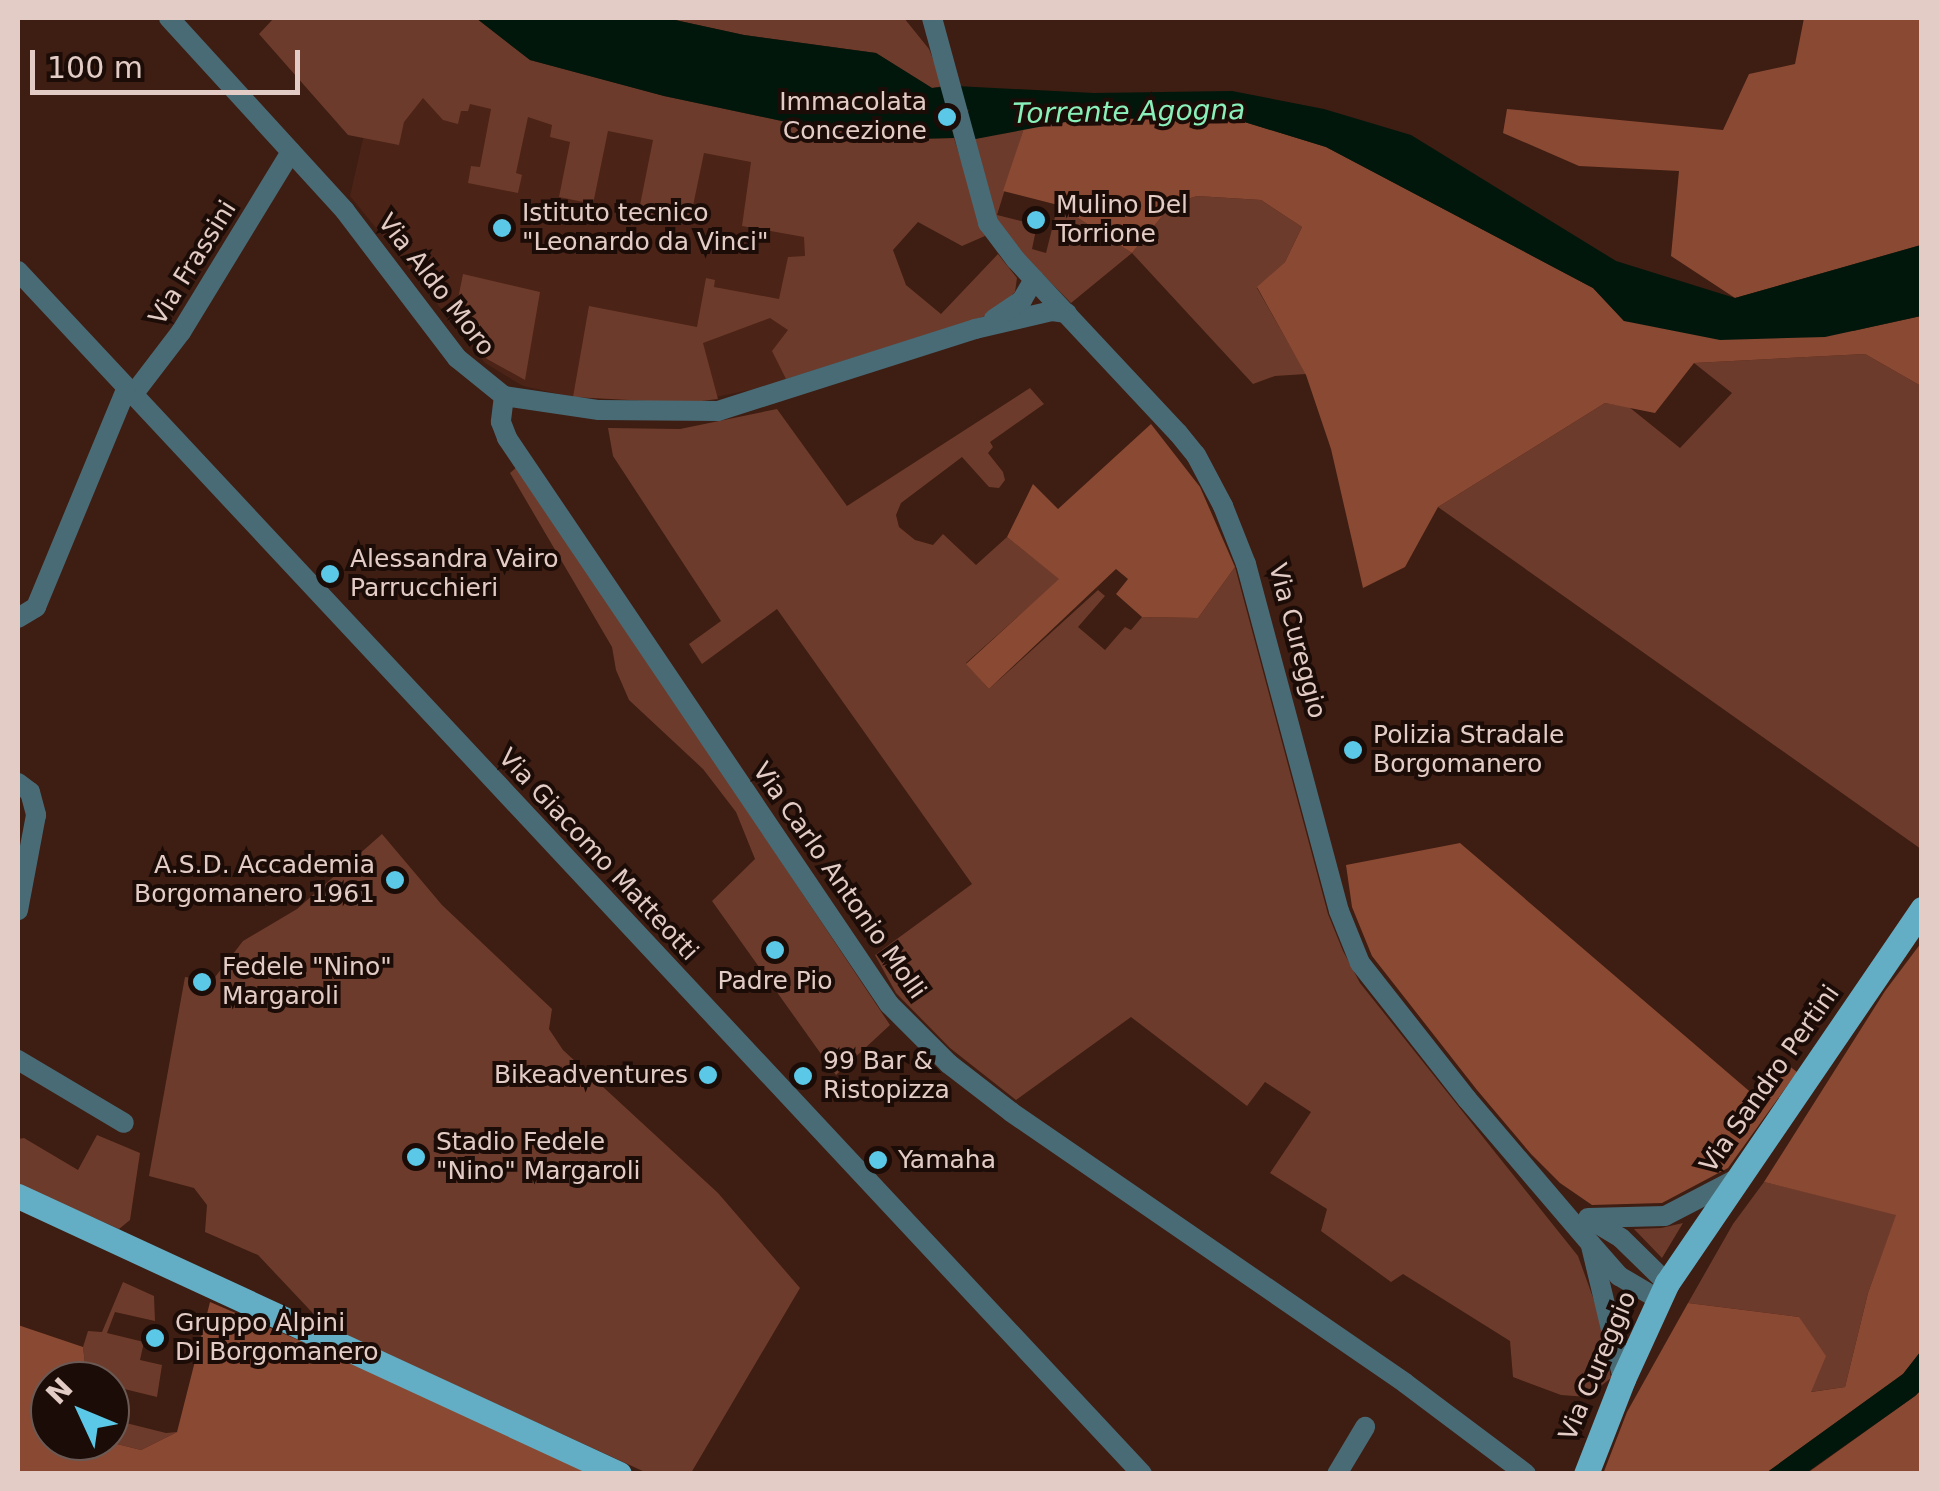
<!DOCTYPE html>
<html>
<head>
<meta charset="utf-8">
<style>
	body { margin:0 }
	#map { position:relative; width:1939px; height:1491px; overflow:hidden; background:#3e1d12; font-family:"DejaVu Sans",sans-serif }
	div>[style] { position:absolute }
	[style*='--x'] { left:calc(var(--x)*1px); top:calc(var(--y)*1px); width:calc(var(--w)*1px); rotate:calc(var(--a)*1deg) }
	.built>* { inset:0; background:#4b2317 }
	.green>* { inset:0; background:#6d3b2b }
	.forest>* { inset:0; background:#8a4933 }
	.water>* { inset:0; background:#02170c }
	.minor>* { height:20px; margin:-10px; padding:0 10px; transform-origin:10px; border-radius:10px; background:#496b76 }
	.major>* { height:25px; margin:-12.5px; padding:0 12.5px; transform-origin:12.5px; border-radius:12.5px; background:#63aec4 }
	.dots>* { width:28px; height:28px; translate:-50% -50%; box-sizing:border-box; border:5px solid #1b0c08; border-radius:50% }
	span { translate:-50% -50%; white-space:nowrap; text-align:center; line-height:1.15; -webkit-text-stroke:8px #1b0c08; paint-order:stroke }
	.poi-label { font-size:25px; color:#e3ccc5 }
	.right { translate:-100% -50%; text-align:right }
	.left { translate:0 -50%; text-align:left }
	.street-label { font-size:25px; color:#e3ccc5 }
	.water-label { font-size:28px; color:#89f0b9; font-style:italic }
	.frame { position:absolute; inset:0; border:20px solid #e3ccc5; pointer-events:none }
	.north { position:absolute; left:30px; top:1361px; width:100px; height:100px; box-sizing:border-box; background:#1b0c08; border:2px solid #6b5954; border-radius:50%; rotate:314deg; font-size:28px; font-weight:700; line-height:40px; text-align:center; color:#e3ccc5 }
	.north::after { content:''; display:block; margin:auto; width:35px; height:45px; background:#5ac8e6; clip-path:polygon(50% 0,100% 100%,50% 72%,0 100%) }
	.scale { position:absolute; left:30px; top:50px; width:270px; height:45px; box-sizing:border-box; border:5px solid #e3ccc5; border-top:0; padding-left:12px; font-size:30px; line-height:35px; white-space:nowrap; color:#e3ccc5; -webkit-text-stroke:8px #1b0c08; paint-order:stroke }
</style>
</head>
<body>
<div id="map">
	<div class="built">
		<i style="clip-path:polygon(438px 18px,476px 18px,530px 60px,664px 96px,860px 133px,838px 364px,750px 390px,686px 403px,573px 397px,523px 386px,485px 363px,350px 196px,363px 139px)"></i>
	</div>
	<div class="green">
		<i style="clip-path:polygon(274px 18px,476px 18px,530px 60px,664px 96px,805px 126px,909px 139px,954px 138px,985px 236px,962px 246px,918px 222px,893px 250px,906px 285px,941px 314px,998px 254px,1017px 278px,1015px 292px,992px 314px,786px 379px,772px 351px,788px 330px,770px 318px,703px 343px,718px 399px,686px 403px,573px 397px,589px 306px,697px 327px,706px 278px,715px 280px,714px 287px,779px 299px,788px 257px,805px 256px,804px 237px,742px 226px,751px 162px,704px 153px,689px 225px,638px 215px,653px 140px,608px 131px,593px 204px,559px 197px,570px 142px,550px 137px,552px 125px,528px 117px,516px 173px,522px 175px,518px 193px,468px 183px,471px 166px,480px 167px,491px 109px,470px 104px,468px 111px,461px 111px,458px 124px,443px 120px,423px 98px,404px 122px,399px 145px,348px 135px,259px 34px)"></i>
		<i style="clip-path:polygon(666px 18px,904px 18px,929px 49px,944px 86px,932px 88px,876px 53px,744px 35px)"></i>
		<i style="clip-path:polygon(1024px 128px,997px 215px,1037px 225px,1032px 249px,1046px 253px,1058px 205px,1132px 253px,1172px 204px,1197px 196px,1261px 200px,1302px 227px,1285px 262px,1257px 288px,1306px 374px,1275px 376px,1253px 384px,1132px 253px,1071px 303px,997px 228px,970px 140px)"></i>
		<i style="clip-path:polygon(463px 274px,540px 292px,525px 380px,487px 359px,454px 319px)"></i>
		<i style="clip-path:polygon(1865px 354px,1921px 386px,1921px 849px,1438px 507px,1605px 403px,1629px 407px,1680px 448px,1732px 393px,1694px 363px)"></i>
		<i style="clip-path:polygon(1030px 388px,1044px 404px,990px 442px,993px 447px,988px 453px,1003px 472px,1005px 480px,999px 488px,989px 487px,962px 457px,901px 503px,896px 515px,899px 527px,915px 540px,933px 545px,943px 534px,976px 565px,1007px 537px,1060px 579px,966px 663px,989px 689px,1098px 590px,1105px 596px,1078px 627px,1105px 650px,1125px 627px,1131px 630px,1142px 617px,1198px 618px,1235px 567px,1328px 914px,1343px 951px,1360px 983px,1578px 1256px,1600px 1317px,1611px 1378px,1587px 1397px,1561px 1395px,1513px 1377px,1510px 1341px,1403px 1274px,1391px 1282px,1321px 1231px,1327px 1209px,1270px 1173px,1311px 1112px,1265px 1082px,1247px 1106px,1131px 1017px,1016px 1100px,950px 1048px,896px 993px,875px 955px,972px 884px,777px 609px,702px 664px,689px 644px,721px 621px,613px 456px,608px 428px,680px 429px,777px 409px,847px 506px)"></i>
		<i style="clip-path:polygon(518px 466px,890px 1025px,836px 1075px,712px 901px,755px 859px,736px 812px,703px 769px,629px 700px,616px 670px,612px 647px,510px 473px)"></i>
		<i style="clip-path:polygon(382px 834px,442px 905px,552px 1009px,549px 1029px,563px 1050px,718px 1193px,800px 1288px,691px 1473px,647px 1473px,324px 1325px,258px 1255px,205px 1232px,207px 1205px,194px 1188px,149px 1176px,185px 977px,212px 981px,243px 941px,297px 909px)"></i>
		<i style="clip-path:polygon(97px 1135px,140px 1153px,130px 1220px,119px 1229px,18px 1184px,18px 1139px,24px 1138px,78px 1170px)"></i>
		<i style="clip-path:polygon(1764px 1182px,1897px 1214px,1868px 1293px,1845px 1387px,1810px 1392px,1799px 1317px,1688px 1303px,1733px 1224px)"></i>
		<i style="clip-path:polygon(1683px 1223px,1662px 1258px,1634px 1229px,1661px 1228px)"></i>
		<i style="clip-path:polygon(123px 1282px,154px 1296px,155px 1321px,115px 1312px,107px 1333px,144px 1342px,140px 1360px,162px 1365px,157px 1397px,112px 1386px,110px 1392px,110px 1381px,87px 1381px,83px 1347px,88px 1331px,102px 1332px)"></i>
		<i style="clip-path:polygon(110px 1419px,166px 1433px,177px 1432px,141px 1450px,105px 1441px,110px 1441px)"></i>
	</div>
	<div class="forest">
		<i style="clip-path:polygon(1804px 18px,1921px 19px,1921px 245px,1735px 298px,1671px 256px,1679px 171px,1579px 166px,1503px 133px,1507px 109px,1723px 130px,1749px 74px,1795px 64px)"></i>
		<i style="clip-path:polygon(1087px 118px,1238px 120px,1326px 147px,1593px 288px,1624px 321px,1853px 331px,1921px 316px,1921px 386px,1865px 354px,1694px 363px,1655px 413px,1605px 403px,1438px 507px,1405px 567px,1363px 588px,1331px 449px,1306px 375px,1257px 287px,1285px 262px,1302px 227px,1261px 200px,1197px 196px,1172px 204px,1132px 253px,1058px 205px,1003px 191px,1024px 128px)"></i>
		<i style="clip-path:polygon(1151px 424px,1200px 487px,1235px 567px,1198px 618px,1142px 617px,1116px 594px,1128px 579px,1116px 569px,989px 689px,966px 664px,1059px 579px,1007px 537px,1033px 484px,1058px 509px)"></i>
		<i style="clip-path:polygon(1460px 843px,1755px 1096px,1788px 1065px,1797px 1072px,1728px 1168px,1662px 1203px,1592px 1205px,1560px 1183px,1531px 1154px,1477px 1090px,1372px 956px,1352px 907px,1346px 865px)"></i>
		<i style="clip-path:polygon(1921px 943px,1921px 1351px,1903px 1374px,1766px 1473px,1603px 1474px,1627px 1412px,1688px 1303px,1799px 1317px,1826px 1356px,1811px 1392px,1845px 1387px,1868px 1293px,1896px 1215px,1764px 1182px,1885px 991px)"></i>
		<i style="clip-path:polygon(210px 1302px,345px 1360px,597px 1473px,18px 1473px,18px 1325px,83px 1347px,87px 1381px,50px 1381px,50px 1441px,105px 1441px,141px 1450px,177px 1432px)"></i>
		<i style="clip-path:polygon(1921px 1390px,1921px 1473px,1806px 1474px,1915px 1396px)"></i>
	</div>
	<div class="water">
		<i style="clip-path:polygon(476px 18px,666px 18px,744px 35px,876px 53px,932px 88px,942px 87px,954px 138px,910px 139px,805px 126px,664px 96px,530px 60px)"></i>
		<i style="clip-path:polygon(956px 86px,1094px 93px,1232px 91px,1324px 109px,1411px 135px,1616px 261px,1735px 298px,1921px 245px,1921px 316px,1825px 337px,1720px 340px,1624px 321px,1593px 288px,1326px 147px,1238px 120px,1087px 118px,970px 140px,965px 119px,969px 110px,960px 107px)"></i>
		<i style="clip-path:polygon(1921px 1351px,1921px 1390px,1915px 1396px,1806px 1473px,1766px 1473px,1903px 1374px)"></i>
	</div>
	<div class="minor">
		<i style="--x:169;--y:18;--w:261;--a:47.6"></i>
		<i style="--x:345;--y:211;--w:185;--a:52.7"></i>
		<i style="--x:457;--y:358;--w:60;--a:39"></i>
		<i style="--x:504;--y:396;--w:96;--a:8.4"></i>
		<i style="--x:599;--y:410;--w:119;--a:0.5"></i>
		<i style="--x:718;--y:411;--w:270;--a:-17.7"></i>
		<i style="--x:975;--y:329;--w:79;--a:-13.2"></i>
		<i style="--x:1052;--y:311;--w:15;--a:8"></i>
		<i style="--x:932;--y:18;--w:213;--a:74.7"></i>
		<i style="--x:988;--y:223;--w:46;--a:52.9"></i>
		<i style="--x:1016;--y:260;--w:237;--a:46.9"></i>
		<i style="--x:1178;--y:433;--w:28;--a:51"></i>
		<i style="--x:1196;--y:455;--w:58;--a:62.1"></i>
		<i style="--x:1223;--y:506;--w:62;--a:68.4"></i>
		<i style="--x:1246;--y:564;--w:359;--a:75"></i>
		<i style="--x:1339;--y:911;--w:56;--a:68"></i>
		<i style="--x:1360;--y:963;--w:173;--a:51.8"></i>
		<i style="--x:1467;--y:1099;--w:191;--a:49.5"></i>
		<i style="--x:1591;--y:1244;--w:43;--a:48.8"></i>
		<i style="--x:1619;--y:1276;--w:45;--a:30.5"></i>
		<i style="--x:18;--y:271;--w:1646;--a:46.94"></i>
		<i style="--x:994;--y:319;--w:34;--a:-34"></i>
		<i style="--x:1022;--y:300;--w:24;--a:-60"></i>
		<i style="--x:132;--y:396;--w:81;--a:-52.6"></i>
		<i style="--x:181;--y:332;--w:211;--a:-58.6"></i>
		<i style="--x:504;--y:396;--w:26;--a:97"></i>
		<i style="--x:501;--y:422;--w:17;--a:69"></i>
		<i style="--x:507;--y:438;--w:683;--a:55.98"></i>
		<i style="--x:889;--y:1004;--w:85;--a:45"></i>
		<i style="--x:949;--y:1064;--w:78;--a:37.7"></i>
		<i style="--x:1011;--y:1112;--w:478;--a:34.5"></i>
		<i style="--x:1405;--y:1383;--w:151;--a:36.9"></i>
		<i style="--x:18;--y:618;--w:21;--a:-31"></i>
		<i style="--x:36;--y:607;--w:235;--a:-67.5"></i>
		<i style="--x:18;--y:783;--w:15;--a:37"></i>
		<i style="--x:30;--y:792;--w:24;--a:75"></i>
		<i style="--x:36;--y:815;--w:97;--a:100.7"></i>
		<i style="--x:18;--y:1060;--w:123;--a:30.7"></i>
		<i style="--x:1588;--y:1218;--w:77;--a:-1.5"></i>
		<i style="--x:1665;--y:1216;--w:80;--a:-27.5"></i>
		<i style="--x:1591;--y:1220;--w:35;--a:31"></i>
		<i style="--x:1621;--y:1238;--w:64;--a:44.4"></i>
		<i style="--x:1591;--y:1246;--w:137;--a:76.5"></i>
		<i style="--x:1337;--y:1474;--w:55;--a:-59.2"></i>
	</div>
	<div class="major">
		<i style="--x:18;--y:1196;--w:662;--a:24.82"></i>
		<i style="--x:1586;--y:1474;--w:102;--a:-68.7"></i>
		<i style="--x:1623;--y:1379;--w:106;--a:-65.4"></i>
		<i style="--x:1667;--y:1283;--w:453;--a:-55.7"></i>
	</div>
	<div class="dots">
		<i style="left:947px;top:117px;background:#5ac8e6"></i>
		<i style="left:1036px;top:220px;background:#5ac8e6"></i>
		<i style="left:502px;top:228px;background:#5ac8e6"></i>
		<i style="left:330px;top:574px;background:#5ac8e6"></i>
		<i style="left:1353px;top:750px;background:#5ac8e6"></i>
		<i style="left:395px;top:880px;background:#5ac8e6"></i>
		<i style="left:775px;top:950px;background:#5ac8e6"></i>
		<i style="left:202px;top:982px;background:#5ac8e6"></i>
		<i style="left:708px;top:1075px;background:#5ac8e6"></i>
		<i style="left:803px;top:1076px;background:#5ac8e6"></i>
		<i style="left:416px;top:1157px;background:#5ac8e6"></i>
		<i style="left:878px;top:1160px;background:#5ac8e6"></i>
		<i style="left:155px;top:1338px;background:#5ac8e6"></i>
	</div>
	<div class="poi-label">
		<span class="right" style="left:927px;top:117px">Immacolata<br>Concezione</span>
		<span class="left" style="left:1056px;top:220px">Mulino Del<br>Torrione</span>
		<span class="left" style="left:522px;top:228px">Istituto tecnico<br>"Leonardo da Vinci"</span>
		<span class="left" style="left:350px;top:574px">Alessandra Vairo<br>Parrucchieri</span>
		<span class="left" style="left:1373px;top:750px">Polizia Stradale<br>Borgomanero</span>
		<span class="right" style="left:375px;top:880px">A.S.D. Accademia<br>Borgomanero 1961</span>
		<span class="left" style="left:222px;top:982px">Fedele "Nino"<br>Margaroli</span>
		<span style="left:775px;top:981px">Padre Pio</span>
		<span class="left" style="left:823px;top:1076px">99 Bar &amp;<br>Ristopizza</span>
		<span class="right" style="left:688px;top:1075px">Bikeadventures</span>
		<span class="left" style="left:436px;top:1157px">Stadio Fedele<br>"Nino" Margaroli</span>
		<span class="left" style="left:898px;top:1160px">Yamaha</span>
		<span class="left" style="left:175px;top:1338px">Gruppo Alpini<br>Di Borgomanero</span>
	</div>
	<div class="street-label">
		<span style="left:193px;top:263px;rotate:-58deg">Via Frassini</span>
		<span style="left:436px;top:285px;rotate:52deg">Via Aldo Moro</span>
		<span style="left:1297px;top:641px;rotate:75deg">Via Cureggio</span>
		<span style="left:598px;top:855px;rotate:47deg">Via Giacomo Matteotti</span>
		<span style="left:839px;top:881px;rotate:55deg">Via Carlo Antonio Molli</span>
		<span style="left:1770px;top:1079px;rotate:-55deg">Via Sandro Pertini</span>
		<span style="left:1598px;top:1366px;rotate:-67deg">Via Cureggio</span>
	</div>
	<div class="water-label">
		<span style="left:1129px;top:112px;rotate:-1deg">Torrente Agogna</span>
	</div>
	<div class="frame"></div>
	<div class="north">N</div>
	<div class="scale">100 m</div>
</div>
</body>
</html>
